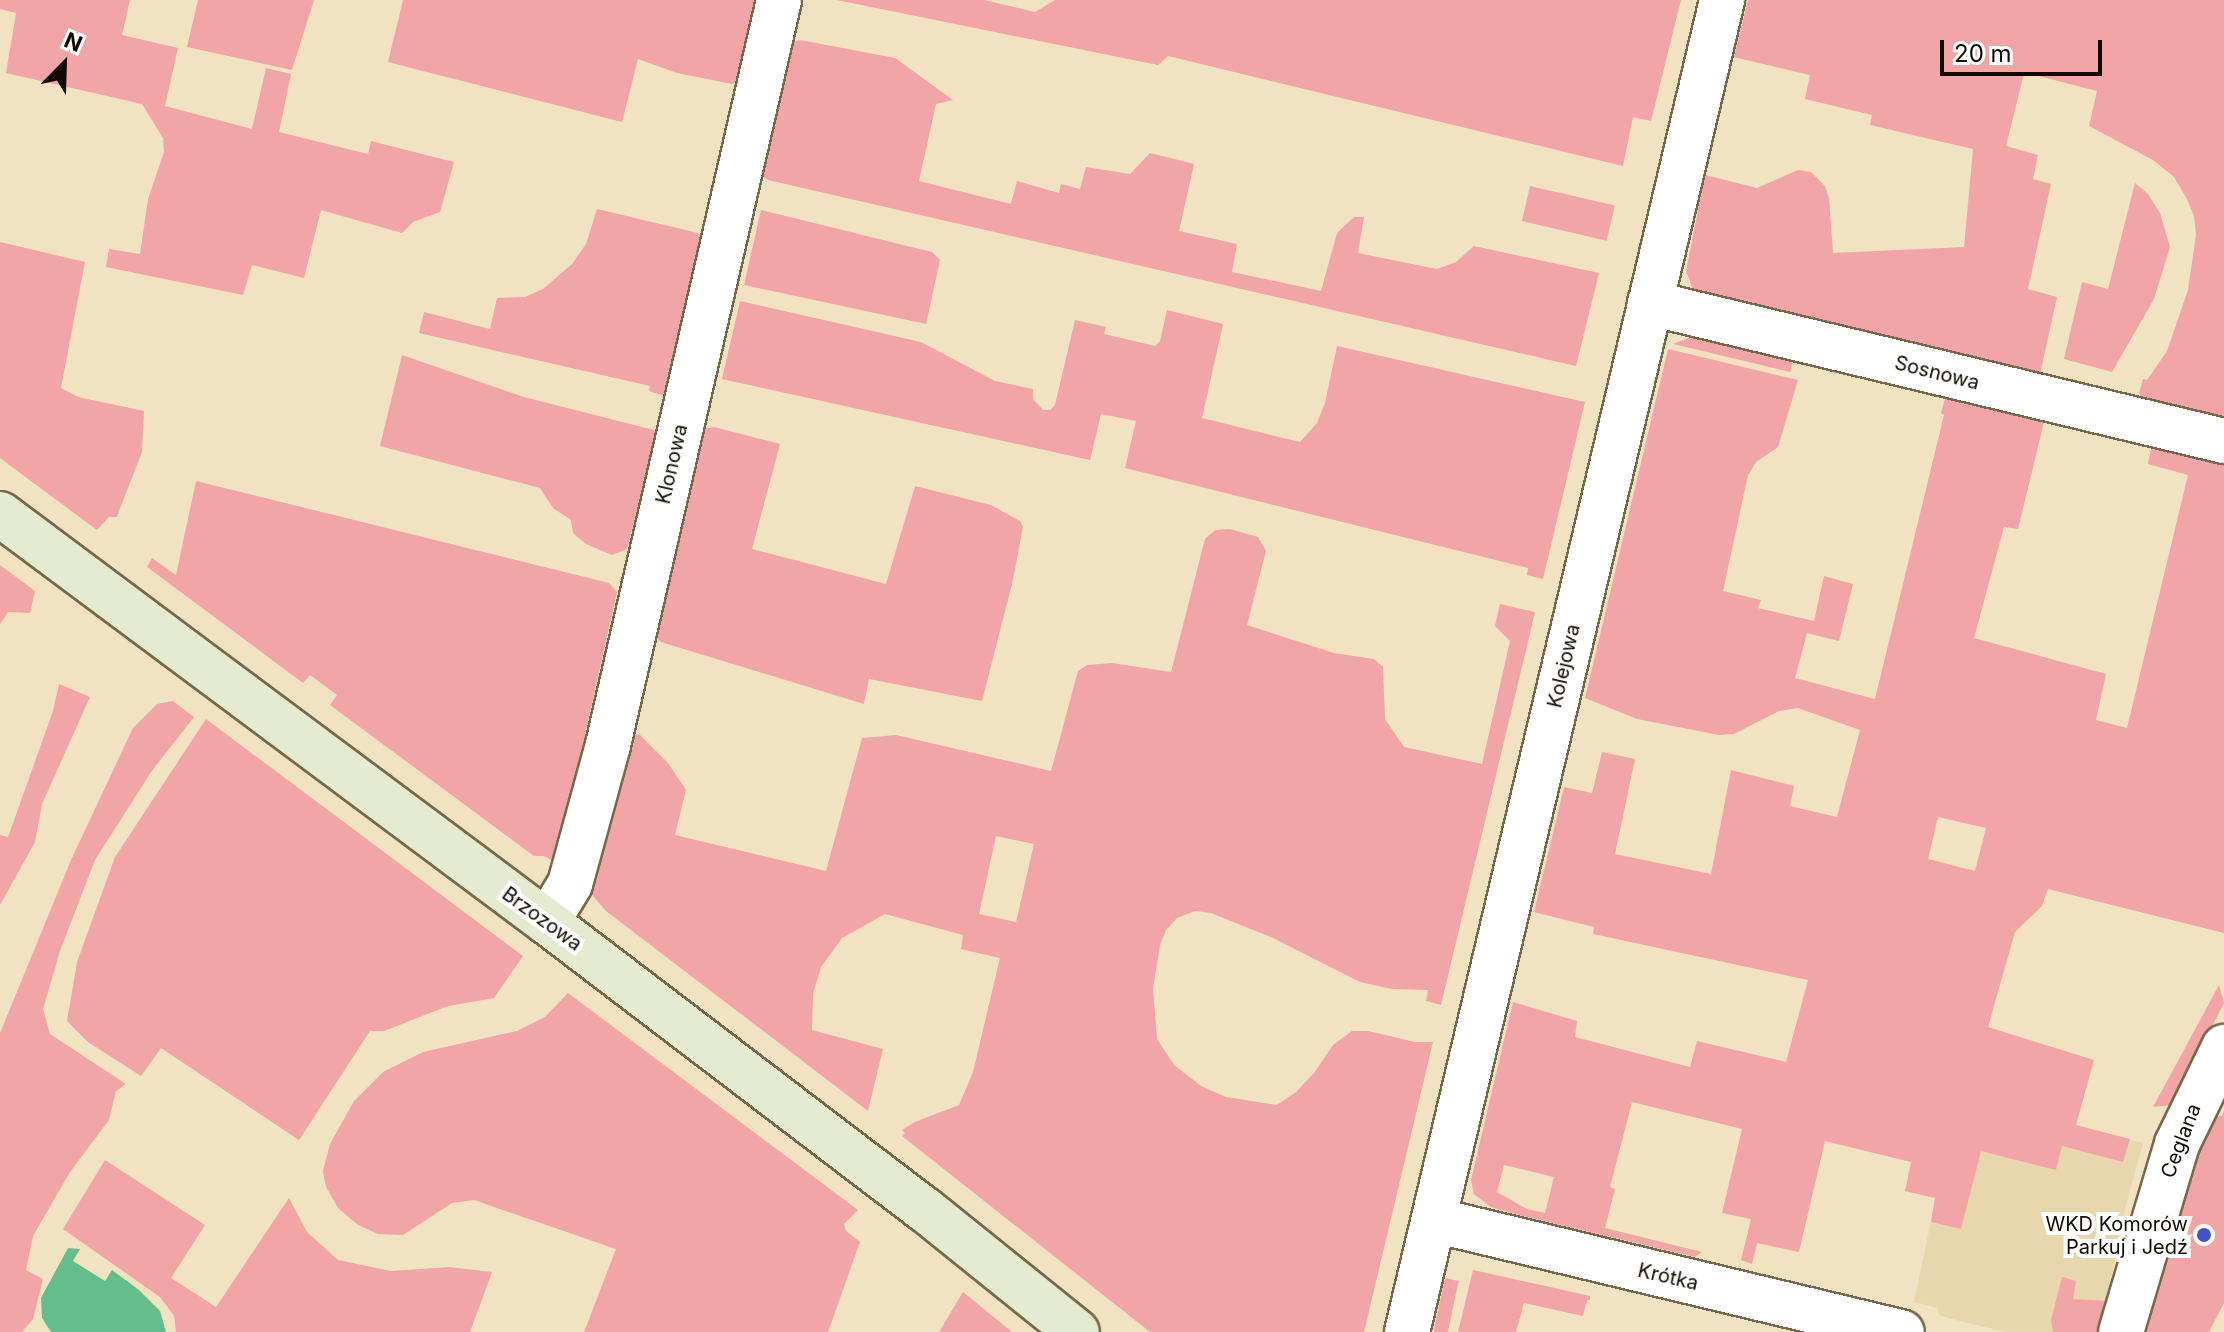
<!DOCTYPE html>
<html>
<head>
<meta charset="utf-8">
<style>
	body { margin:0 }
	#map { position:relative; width:2224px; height:1332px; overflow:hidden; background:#f1e3c1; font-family:Inter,sans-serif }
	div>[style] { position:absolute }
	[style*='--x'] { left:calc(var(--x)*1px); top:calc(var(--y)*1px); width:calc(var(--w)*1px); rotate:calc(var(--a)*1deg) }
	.built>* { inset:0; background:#e8d6ad }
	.green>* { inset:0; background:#f2a5a7; transform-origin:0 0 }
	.water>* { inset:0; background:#64be8b }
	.roads { filter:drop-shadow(2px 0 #76694b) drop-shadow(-2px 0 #76694b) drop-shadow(0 2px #76694b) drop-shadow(0 -2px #76694b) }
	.street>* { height:44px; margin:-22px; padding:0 22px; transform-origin:22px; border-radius:22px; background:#fff }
	.secondary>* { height:44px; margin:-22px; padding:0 22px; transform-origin:22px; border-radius:22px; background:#e4ebd1 }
	.dots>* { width:22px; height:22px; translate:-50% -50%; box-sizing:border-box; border:4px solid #fff; border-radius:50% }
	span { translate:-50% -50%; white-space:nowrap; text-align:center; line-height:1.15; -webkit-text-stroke:8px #fff; paint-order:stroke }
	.street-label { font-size:20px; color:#100b02 }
	.poi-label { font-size:20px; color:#100b02 }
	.right { translate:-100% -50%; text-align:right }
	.north { position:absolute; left:24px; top:24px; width:80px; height:80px; -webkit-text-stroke:6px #fff; paint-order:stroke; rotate:23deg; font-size:22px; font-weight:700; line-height:32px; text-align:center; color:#100b02 }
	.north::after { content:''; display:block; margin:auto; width:28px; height:36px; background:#100b02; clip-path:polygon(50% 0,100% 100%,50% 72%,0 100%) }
	.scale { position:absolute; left:1940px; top:40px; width:162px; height:36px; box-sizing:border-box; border:4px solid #100b02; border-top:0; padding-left:10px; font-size:24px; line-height:28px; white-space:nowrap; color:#100b02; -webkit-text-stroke:6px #fff; paint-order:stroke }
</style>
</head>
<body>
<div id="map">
	<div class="built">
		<i style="clip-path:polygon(1957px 1098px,2143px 1143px,2125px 1209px,2100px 1332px,2005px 1332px,1940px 1316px,1937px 1308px,1914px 1302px)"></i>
	</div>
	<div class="green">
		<i style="clip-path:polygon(0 0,130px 0,122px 35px,178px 48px,165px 106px,252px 129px,266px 68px,291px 74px,279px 132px,368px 154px,371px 141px,454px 162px,440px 212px,413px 222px,402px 233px,321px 210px,304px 278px,252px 265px,243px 295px,106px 267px,109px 249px,140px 254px,148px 199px,164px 152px,163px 138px,142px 104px,6px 73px,16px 13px,0 9px)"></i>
		<i style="clip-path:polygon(198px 0,314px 0,292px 70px,187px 47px)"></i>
		<i style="clip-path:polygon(403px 0,762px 0,743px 77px,732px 84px,677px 73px,638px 59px,622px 122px,388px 62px)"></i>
		<i style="clip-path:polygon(837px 0,984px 0,1035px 12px,1055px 0,1681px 0,1651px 121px,1633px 117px,1623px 166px,1168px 56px,1158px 65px)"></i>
		<i style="clip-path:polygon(1748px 0,2224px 0,2224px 422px,2145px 403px,2139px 393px,2143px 379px,2147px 380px,2167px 351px,2188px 290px,2196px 235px,2194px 216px,2187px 199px,2174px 177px,2153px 160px,2089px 126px,2097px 91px,2027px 73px,2023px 77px,2006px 146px,2038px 155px,2033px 179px,2051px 184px,2028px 289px,2057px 297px,2039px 379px,1700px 294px,1692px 287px,1686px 271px,1705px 175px,1757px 188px,1798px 170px,1811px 172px,1825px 186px,1829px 198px,1833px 253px,1964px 247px,1973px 149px,1870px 125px,1872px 115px,1805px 99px,1810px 75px,1734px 57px)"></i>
		<i style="clip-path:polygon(800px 40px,895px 58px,953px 100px,936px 104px,919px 181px,1011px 204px,1017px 181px,1059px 193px,1061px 184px,1080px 189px,1086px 167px,1130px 174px,1150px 153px,1194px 164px,1179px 231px,1237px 244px,1232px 272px,1321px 291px,1337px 233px,1354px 217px,1364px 217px,1358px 253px,1437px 269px,1456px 262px,1474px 246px,1599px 273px,1576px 366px,768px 180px,755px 171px,785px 44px)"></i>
		<i style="clip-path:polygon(2135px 183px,2148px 194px,2160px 213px,2170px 247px,2154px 299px,2112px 372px,2064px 359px,2082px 282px,2108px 289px)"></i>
		<i style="left:1530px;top:186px;width:87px;height:36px;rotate:13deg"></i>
		<i style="clip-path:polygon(597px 209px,698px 233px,705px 244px,672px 387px,661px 395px,649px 391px,650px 386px,419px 333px,424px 312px,490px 329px,497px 298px,525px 297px,543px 289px,572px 264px,586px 244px)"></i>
		<i style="clip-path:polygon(761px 210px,932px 252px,940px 260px,926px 324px,744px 285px)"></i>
		<i style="clip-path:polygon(0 242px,85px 262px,61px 388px,78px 397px,144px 411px,142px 452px,119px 511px,117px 517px,109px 517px,97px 530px,0 458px)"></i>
		<i style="clip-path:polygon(740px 301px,921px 342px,995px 381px,1033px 389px,1033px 399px,1043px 410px,1050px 410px,1055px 405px,1075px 320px,1106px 327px,1104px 334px,1155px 346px,1160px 341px,1167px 310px,1223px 324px,1202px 418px,1300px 442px,1317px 423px,1325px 403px,1337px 346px,1585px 402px,1543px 579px,1527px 575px,1528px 568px,1125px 468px,1136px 421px,1101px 414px,1090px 460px,722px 379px)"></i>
		<i style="clip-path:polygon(1694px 336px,1794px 357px,1790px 372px,1673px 344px)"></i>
		<i style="clip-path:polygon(evenodd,1668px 349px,1798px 380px,1778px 447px,1756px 462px,1748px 475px,1723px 591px,1761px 600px,1758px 608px,1814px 621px,1824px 576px,1853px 584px,1839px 641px,1807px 633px,1795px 678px,1875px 699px,1944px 415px,1941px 413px,1946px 395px,2045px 418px,2018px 529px,2004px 527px,1974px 638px,2106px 674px,2096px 720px,2127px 728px,2188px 475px,2148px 464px,2152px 444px,2224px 460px,2224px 933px,2048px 889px,2042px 906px,2015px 932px,1988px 1027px,2094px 1060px,2076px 1125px,2130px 1139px,2123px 1162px,2062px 1146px,2056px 1170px,1981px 1151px,1961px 1229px,1931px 1222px,1935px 1198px,1905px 1191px,1911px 1162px,1825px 1141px,1799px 1252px,1757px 1243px,1752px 1264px,1741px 1260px,1751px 1219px,1722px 1213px,1742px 1129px,1632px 1102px,1610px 1187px,1615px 1189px,1605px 1228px,1702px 1252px,1695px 1257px,1519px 1215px,1491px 1207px,1474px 1194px,1471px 1180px,1513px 1002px,1577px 1021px,1575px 1037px,1690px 1067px,1697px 1041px,1786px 1062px,1808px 980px,1593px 934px,1594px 927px,1534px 912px,1564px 787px,1592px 793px,1602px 752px,1635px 759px,1615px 854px,1711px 874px,1731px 770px,1794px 786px,1790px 806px,1837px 817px,1860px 730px,1798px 708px,1779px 711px,1734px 734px,1719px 735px,1637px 719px,1585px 698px,1668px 349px,1938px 817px,1986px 828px,1975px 871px,1928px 859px,1938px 817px,1668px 349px,1504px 1165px,1554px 1177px,1545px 1213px,1527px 1209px,1497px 1192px,1504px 1165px)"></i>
		<i style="clip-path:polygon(402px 355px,524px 397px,654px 430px,661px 440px,645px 510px,635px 517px,627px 549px,612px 555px,586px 544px,573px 533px,571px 520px,553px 508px,540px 488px,380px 446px)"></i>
		<i style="clip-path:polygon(714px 427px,780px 444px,752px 549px,886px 584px,915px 486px,991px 505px,1020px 521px,1023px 527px,1012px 584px,982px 701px,869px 679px,864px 704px,661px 642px,650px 631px,696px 430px)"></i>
		<i style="clip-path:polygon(196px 481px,609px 583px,617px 592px,586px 730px,592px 740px,558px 864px,544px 856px,534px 856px,330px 705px,337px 695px,310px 675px,303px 683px,147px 567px,152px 558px,176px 575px)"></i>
		<i style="clip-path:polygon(evenodd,1230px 529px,1258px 537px,1266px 551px,1247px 625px,1334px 653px,1374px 659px,1383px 667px,1385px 719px,1404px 747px,1482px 764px,1510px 641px,1495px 626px,1500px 604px,1535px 612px,1441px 1005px,1426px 1001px,1428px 990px,1392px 989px,1360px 982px,1273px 938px,1211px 913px,1195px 911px,1177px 918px,1166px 930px,1160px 945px,1153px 989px,1157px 1039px,1174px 1065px,1201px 1086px,1226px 1097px,1277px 1105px,1296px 1092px,1314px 1073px,1333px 1045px,1352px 1031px,1368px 1031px,1415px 1042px,1433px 1042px,1364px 1332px,1150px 1332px,902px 1136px,905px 1133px,902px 1130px,915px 1122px,959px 1105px,973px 1072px,1000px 958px,961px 949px,963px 935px,885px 914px,842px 938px,821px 967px,813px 994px,812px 1030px,883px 1049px,868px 1111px,606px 911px,586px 888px,627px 732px,640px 735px,668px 763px,686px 790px,675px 835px,826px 871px,862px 738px,896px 735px,1051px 771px,1078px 671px,1087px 665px,1112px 663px,1171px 672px,1205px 539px,1215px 530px,1230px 529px,996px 836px,1034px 844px,1016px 922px,979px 914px,996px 836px)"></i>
		<i style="clip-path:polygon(0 565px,35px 591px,30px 613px,8px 612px,0 624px)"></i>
		<i style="clip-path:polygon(59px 684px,90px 697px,42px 804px,35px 842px,0 905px,0 835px,8px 837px,53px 711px)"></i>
		<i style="clip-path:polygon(173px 701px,194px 717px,151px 772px,95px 860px,60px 951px,43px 1009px,50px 1034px,126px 1084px,116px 1091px,109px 1120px,70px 1172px,33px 1236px,26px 1270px,43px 1279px,33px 1319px,22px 1332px,0 1332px,0 1033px,71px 860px,133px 728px,157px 704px)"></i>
		<i style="clip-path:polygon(206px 719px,523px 956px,494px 998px,448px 1006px,384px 1031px,370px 1031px,299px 1140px,161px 1048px,141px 1076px,88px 1042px,67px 1021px,77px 962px,115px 857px)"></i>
		<i style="clip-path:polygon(2219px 985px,2224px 1003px,2172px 1105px,2153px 1107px)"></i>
		<i style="clip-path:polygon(568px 993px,858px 1210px,844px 1224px,846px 1231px,860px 1242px,828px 1332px,584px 1332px,616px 1249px,474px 1200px,452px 1203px,403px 1235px,378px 1234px,358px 1225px,338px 1208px,326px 1187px,323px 1171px,330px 1144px,354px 1101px,383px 1072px,423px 1052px,517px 1031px,545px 1017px)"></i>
		<i style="clip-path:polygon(2224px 1111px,2224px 1303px,2209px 1332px,2141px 1332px,2186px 1180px,2211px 1117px,2222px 1116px)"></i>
		<i style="clip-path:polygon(105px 1160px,205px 1225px,171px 1278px,216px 1307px,289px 1198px,307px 1232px,338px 1260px,391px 1271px,450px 1267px,492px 1272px,470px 1332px,176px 1332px,174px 1316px,160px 1297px,63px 1229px)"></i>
		<i style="clip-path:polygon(1473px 1270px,1590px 1296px,1590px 1300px,1587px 1300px,1583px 1316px,1524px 1303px,1516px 1332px,1458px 1332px)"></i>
		<i style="clip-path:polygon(2062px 1277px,2076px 1281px,2073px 1299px,2108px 1301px,2100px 1332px,2053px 1332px,2051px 1320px)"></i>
		<i style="left:1445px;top:1278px;width:14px;height:56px;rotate:12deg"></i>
		<i style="clip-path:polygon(963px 1292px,1012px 1332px,939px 1332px)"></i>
	</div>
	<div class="water">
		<i style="clip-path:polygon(68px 1248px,80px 1249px,73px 1261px,105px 1281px,112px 1270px,139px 1290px,160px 1311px,166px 1332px,51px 1332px,42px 1318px,41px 1298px)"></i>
	</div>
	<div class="roads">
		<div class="street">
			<i style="--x:1650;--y:303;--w:590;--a:13.52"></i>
			<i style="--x:547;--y:922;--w:44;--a:-58.8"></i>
			<i style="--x:570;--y:884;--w:144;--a:-74.7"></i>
			<i style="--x:608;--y:745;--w:764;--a:-77.07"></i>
			<i style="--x:1434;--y:1220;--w:481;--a:13.5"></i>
			<i style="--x:1407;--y:1332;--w:1369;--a:-76.69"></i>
			<i style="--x:2121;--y:1332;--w:196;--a:-73.4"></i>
			<i style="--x:2177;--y:1144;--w:108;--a:-64.1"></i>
		</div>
		<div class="secondary">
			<i style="--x:0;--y:514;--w:682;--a:36.72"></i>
			<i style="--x:547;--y:922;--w:474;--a:37.3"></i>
			<i style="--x:924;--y:1209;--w:196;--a:38.8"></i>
		</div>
	</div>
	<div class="dots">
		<i style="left:2204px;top:1235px;background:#4353c7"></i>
	</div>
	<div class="street-label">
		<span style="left:1937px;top:373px;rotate:14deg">Sosnowa</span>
		<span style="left:672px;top:464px;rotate:-77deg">Klonowa</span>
		<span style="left:1564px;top:666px;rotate:-77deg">Kolejowa</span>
		<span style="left:542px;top:919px;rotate:36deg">Brzozowa</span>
		<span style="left:2181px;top:1141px;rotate:-69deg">Ceglana</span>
		<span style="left:1668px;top:1277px;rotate:13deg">Krótka</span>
	</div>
	<div class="poi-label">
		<span class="right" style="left:2188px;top:1236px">WKD Komorów<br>Parkuj i Jedź</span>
	</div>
	<div class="north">N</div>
	<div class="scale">20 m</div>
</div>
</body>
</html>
